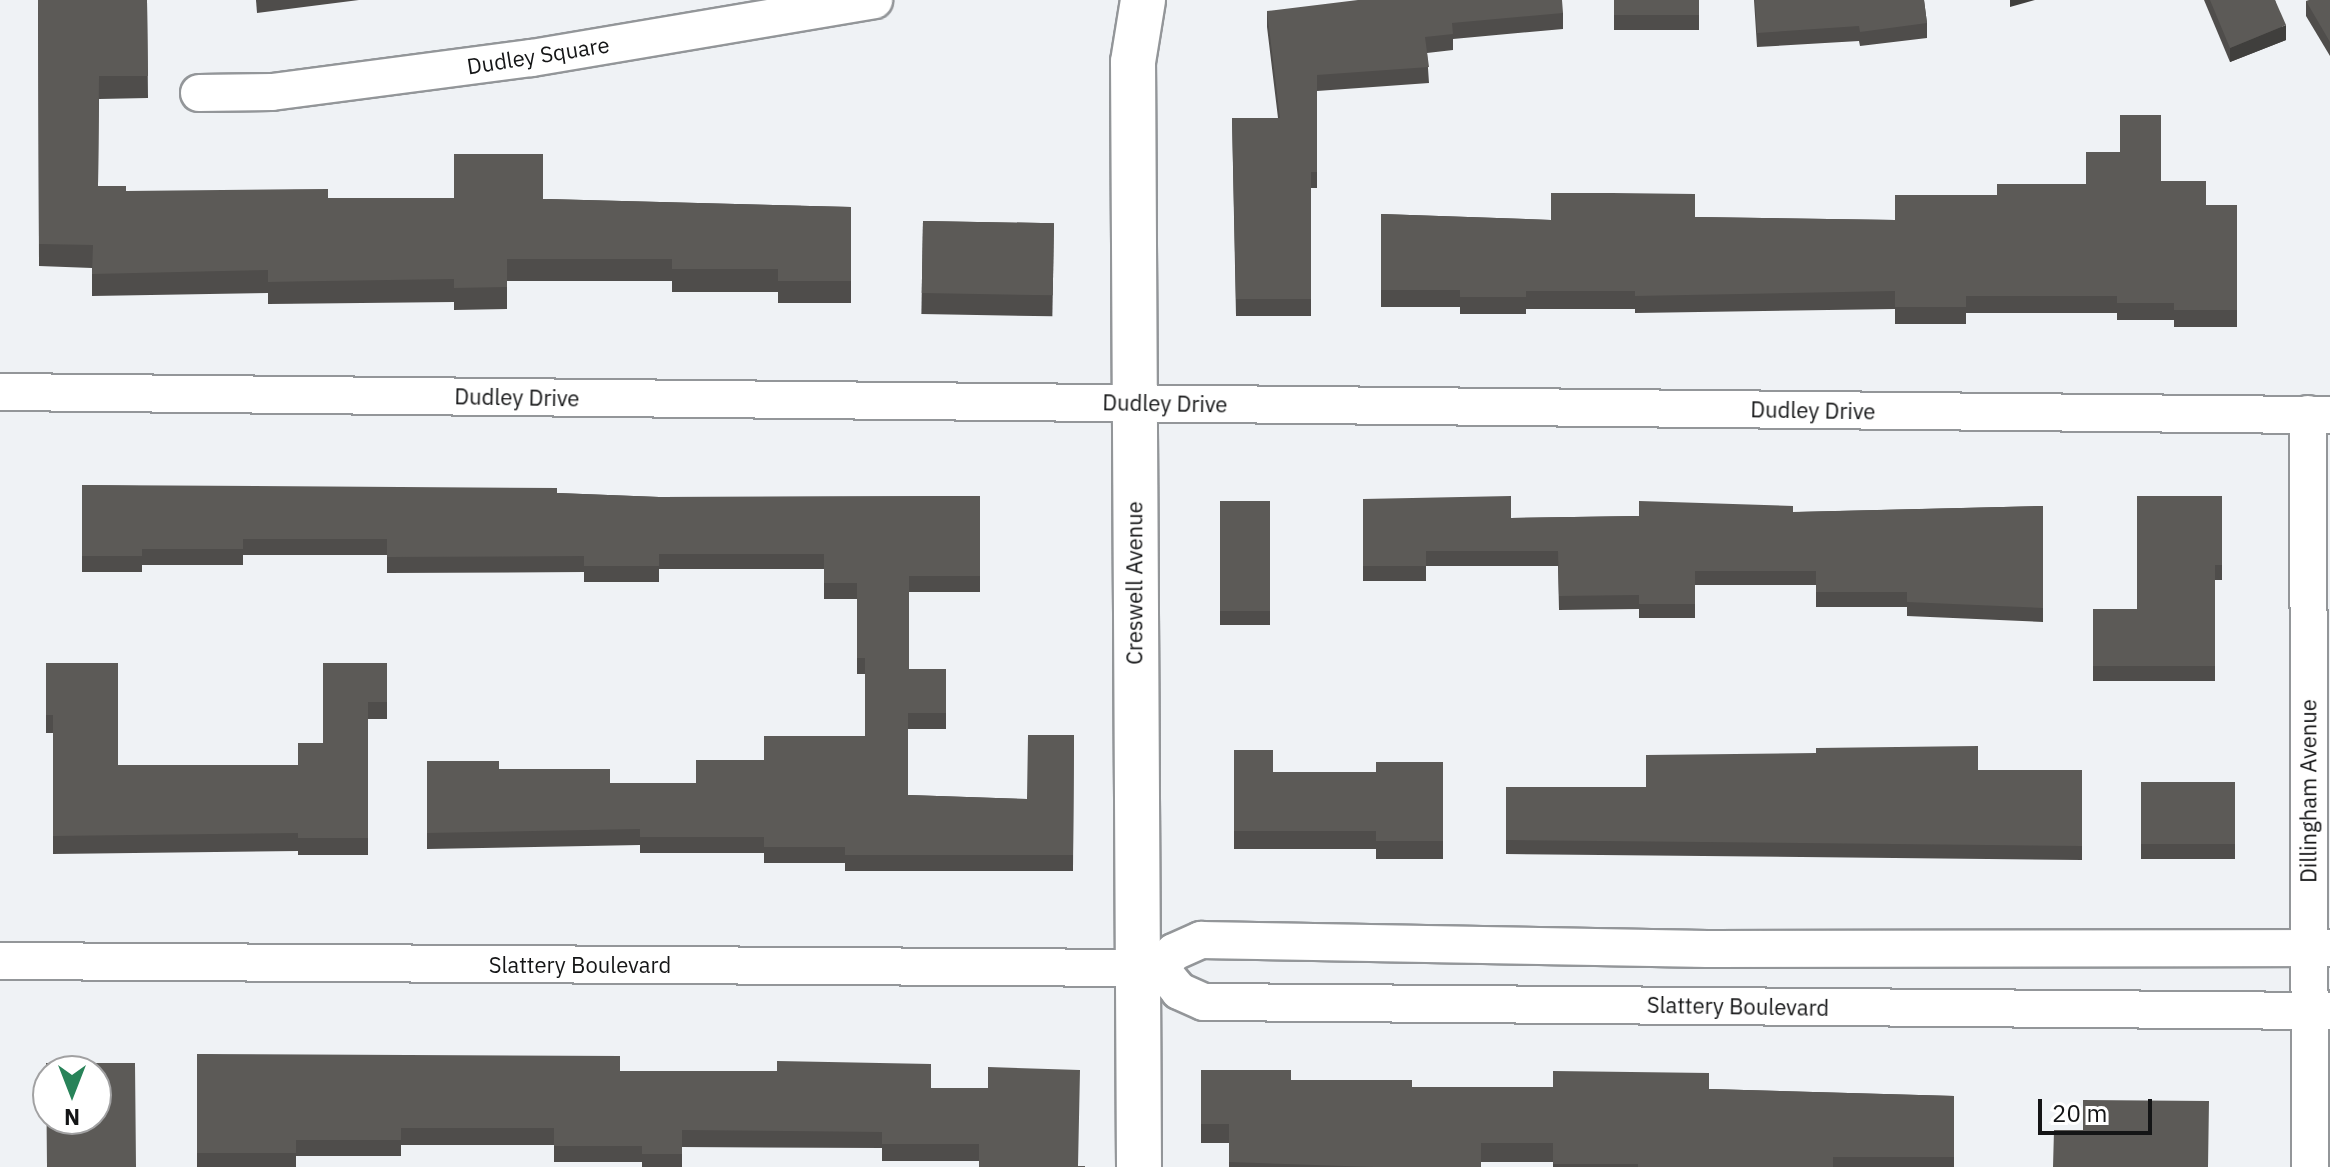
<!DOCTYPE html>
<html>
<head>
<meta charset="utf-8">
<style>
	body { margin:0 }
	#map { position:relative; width:2330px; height:1167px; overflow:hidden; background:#eff2f5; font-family:"IBM Plex Sans",sans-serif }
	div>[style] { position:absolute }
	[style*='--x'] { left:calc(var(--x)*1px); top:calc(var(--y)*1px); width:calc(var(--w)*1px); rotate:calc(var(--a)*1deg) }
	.roads { filter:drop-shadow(2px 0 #939699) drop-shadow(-2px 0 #939699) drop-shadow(0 2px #939699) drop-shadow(0 -2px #939699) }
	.street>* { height:36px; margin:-18px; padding:0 18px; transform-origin:18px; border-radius:18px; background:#fff }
	.secondary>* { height:44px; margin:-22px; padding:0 22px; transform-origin:22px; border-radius:22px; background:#fff }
	.wall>* { inset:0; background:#4f4d4b; transform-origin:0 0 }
	.shaded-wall>* { inset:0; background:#403f3d }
	.building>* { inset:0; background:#5c5a57; transform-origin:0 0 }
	span { translate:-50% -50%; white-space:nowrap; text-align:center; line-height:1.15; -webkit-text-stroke:8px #fff; paint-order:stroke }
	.street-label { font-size:22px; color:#141516 }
	.north { position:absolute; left:32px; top:1055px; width:80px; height:80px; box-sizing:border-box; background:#fff; border:2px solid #a1a1a2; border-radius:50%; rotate:180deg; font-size:22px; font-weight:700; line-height:32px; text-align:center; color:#141516 }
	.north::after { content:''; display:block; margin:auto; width:28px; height:36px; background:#288359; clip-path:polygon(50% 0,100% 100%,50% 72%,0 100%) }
	.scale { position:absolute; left:2038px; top:1099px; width:114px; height:36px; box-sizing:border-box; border:4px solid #141516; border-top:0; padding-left:10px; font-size:24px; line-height:28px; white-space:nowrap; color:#141516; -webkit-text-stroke:6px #fff; paint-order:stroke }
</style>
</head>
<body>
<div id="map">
	<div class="roads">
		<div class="street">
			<i style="--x:199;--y:93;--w:73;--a:-0.8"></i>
			<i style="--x:272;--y:92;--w:262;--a:-7.5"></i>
			<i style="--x:532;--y:58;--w:347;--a:-9.6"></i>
			<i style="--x:0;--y:392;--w:2330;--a:0.57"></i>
			<i style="--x:2308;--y:414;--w:753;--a:89.85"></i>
			<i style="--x:0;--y:961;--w:1160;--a:0.35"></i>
			<i style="--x:1160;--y:968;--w:21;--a:-49"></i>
			<i style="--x:1174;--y:952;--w:30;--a:-24"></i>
			<i style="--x:1201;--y:940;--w:507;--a:1.02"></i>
			<i style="--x:1708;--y:949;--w:622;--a:-0.09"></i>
			<i style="--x:1160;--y:968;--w:30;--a:50"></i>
			<i style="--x:1179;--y:991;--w:27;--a:24"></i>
			<i style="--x:1204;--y:1002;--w:1126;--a:0.46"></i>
		</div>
		<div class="secondary">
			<i style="--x:1139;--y:1167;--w:1105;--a:-90.31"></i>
			<i style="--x:1133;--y:62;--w:63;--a:-80.8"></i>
		</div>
	</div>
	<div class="wall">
		<i style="clip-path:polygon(38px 0,147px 0,148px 98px,99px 99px,98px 186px,126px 191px,328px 198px,543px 199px,851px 207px,851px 303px,778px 303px,778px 292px,672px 292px,672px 281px,507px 281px,507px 309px,454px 310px,454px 302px,268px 304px,268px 293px,92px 296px,92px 268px,39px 266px)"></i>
		<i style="clip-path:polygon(256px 0,359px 0,257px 13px)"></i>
		<i style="left:1614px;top:0;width:85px;height:30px"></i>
		<i style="clip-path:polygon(1754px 0,1924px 0,1927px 23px,1927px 38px,1860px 46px,1859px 41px,1757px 47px)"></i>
		<i style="clip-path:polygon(2204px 0,2275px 0,2286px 40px,2230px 62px)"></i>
		<i style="clip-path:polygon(2330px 0,2330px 56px,2306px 16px,2306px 1px)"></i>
		<i style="clip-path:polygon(1267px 11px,1563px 13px,1563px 29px,1453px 39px,1453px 50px,1427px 53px,1429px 83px,1317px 91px,1317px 188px,1311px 188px,1311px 316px,1236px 316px,1232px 118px,1278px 118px,1267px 27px)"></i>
		<i style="clip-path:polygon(2161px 181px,2206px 205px,2237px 205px,2237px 327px,2174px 327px,2174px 320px,2117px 320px,2117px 313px,1966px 313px,1966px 324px,1895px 324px,1895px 309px,1635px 313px,1635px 309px,1526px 309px,1526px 314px,1460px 314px,1460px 307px,1381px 307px,1381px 214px,1551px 220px,1695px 217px,1895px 220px,1997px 195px,2086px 184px)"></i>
		<i style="left:923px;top:221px;width:131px;height:93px;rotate:1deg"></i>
		<i style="clip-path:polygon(82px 485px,557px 493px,659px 497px,980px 496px,980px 592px,909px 592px,909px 669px,946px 669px,946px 729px,908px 729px,908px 795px,1027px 799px,1074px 735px,1073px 871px,845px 871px,845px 863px,764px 863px,764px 853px,640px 853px,640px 845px,427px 849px,427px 761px,610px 783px,696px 783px,764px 760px,865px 736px,865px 674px,857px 674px,857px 599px,824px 599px,824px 569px,659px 569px,659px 582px,584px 582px,584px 572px,387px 573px,387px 555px,243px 555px,243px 565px,142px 565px,142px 572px,82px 572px)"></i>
		<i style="clip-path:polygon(2222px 496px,2222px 580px,2215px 580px,2215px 681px,2093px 681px,2093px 609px,2137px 609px)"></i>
		<i style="clip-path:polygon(1363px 499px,1511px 518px,1639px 516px,2043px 506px,2043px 622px,1907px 616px,1907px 607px,1816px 607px,1816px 585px,1695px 585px,1695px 618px,1639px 618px,1639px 609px,1559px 610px,1558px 566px,1426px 566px,1426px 581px,1363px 581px)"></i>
		<i style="left:1220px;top:501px;width:50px;height:124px"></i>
		<i style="clip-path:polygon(46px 663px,118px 765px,298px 765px,323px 743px,387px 663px,387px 719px,368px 719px,368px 855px,298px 855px,298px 851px,53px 854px,53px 733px,46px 733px)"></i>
		<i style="clip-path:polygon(1234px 750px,1273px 772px,1376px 772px,1443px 762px,1443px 859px,1376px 859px,1376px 849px,1234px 849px)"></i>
		<i style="clip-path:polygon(1978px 770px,2082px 770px,2082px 860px,1506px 854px,1506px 787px,1646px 787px)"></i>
		<i style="left:2141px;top:782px;width:94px;height:77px"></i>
		<i style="clip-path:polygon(197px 1054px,620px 1071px,931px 1088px,988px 1088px,1080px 1070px,979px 1161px,882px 1161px,882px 1148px,682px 1147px,682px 1167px,642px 1167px,642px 1162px,554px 1162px,554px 1145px,401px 1145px,401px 1156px,296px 1156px,296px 1167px,197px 1167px)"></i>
		<i style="clip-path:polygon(1201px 1070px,1291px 1080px,1412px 1087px,1709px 1089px,1954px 1096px,1954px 1167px,1553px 1167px,1553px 1162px,1481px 1162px,1481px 1167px,1229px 1167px,1229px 1143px,1201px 1143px)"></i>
	</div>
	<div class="shaded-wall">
		<i style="clip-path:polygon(2010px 0,2035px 0,2010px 7px)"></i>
		<i style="clip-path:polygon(2286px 25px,2286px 40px,2230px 62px,2230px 48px)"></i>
	</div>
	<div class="building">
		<i style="clip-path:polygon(38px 0,147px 0,148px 76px,99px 76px,98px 186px,126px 186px,126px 191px,328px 189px,328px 198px,454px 198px,454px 154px,543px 154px,543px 199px,851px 207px,851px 281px,778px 281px,778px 269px,672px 269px,672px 259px,507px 259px,507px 287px,454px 288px,454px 279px,268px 282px,268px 270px,92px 274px,93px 245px,39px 244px)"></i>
		<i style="clip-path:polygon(1358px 0,1562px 0,1563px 13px,1452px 23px,1453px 34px,1425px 37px,1429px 67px,1317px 75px,1317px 172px,1311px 172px,1311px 299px,1236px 299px,1232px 118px,1280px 118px,1267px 11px)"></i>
		<i style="left:1614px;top:0;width:85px;height:15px"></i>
		<i style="clip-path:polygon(1755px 0,1924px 0,1927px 23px,1860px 32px,1859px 26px,1757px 33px)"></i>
		<i style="clip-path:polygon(2210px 0,2275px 0,2286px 25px,2230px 48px)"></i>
		<i style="clip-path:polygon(2309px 0,2330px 0,2330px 42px,2306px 1px)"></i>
		<i style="clip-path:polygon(2120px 115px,2161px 115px,2161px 181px,2206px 181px,2206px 205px,2237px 205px,2237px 310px,2174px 310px,2174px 303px,2117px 303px,2117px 296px,1966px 296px,1966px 307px,1895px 307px,1895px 291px,1635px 296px,1635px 291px,1526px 291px,1526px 297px,1460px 297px,1460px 290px,1381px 290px,1381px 214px,1551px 220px,1551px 193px,1612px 193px,1695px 194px,1695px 217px,1895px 220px,1895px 195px,1997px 195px,1997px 184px,2086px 184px,2086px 152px,2120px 152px)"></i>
		<i style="left:923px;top:221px;width:131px;height:72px;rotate:1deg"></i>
		<i style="clip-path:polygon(82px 485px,557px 488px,557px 493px,659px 497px,980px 496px,980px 576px,909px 576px,909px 669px,946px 669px,946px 713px,908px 713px,908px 795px,1027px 799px,1028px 735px,1074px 735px,1073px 855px,845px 855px,845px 847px,764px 847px,764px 837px,640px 837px,640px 829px,427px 833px,427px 761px,499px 761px,499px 769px,610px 769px,610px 783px,696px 783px,696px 760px,764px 760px,764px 736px,865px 736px,865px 658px,857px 658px,857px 583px,824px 583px,824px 554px,659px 554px,659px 566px,584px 566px,584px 556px,387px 557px,387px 539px,243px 539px,243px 549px,142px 549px,142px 556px,82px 556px)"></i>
		<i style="clip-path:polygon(1511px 496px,1511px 518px,1639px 516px,1639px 501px,1793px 506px,1793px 512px,2043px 506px,2043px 608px,1907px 602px,1907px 592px,1816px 592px,1816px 571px,1695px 571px,1695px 604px,1639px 604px,1639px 595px,1559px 596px,1558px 551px,1426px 551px,1426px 566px,1363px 566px,1363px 499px)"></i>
		<i style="clip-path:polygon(2137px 496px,2222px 496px,2222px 565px,2215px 565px,2215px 666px,2093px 666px,2093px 609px,2137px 609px)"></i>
		<i style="left:1220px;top:501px;width:50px;height:110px"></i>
		<i style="clip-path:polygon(46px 663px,118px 663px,118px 765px,298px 765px,298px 743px,323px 743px,323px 663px,387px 663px,387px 702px,368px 702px,368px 838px,298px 838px,298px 833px,53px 836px,53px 715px,46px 715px)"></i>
		<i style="clip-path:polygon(1978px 746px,1978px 770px,2082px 770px,2082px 846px,1506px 840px,1506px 787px,1646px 787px,1646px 755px,1816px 753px,1816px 748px)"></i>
		<i style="clip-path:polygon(1234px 750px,1273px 750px,1273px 772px,1376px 772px,1376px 762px,1443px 762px,1443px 841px,1376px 841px,1376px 831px,1234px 831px)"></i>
		<i style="left:2141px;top:782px;width:94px;height:62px"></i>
		<i style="clip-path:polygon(197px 1054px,620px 1056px,620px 1071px,777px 1071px,777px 1061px,931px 1064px,931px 1088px,988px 1088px,988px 1067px,1080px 1070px,1078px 1166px,1085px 1166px,1085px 1167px,979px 1167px,979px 1144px,882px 1144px,882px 1132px,682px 1130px,682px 1154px,642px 1154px,642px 1146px,554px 1146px,554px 1128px,401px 1128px,401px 1140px,296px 1140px,296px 1153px,197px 1153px)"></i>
		<i style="clip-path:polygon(evenodd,46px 1063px,135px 1063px,136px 1167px,47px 1167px,46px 1063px,48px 1071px,96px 1071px,96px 1119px,48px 1119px,48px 1071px)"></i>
		<i style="clip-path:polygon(1201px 1070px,1291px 1070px,1291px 1080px,1412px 1080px,1412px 1087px,1553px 1087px,1553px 1071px,1709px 1073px,1709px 1089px,1954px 1096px,1954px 1157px,1833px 1157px,1833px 1167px,1638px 1167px,1638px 1164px,1553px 1164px,1553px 1143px,1481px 1143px,1481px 1167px,1374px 1167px,1229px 1162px,1229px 1124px,1201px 1124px)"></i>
		<i style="clip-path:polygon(2083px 1100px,2209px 1101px,2208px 1167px,2053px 1167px,2054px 1130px,2083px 1130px)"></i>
	</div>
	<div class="street-label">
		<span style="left:538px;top:55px;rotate:-9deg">Dudley Square</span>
		<span style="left:517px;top:397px;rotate:1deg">Dudley Drive</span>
		<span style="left:1165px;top:403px;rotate:1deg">Dudley Drive</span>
		<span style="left:1813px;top:410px;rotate:1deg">Dudley Drive</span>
		<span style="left:1134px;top:583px;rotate:-90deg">Creswell Avenue</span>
		<span style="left:2308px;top:791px;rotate:-90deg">Dillingham Avenue</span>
		<span style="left:580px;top:965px">Slattery Boulevard</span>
		<span style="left:1738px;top:1006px;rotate:1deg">Slattery Boulevard</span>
	</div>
	<div class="north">N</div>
	<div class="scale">20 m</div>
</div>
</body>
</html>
